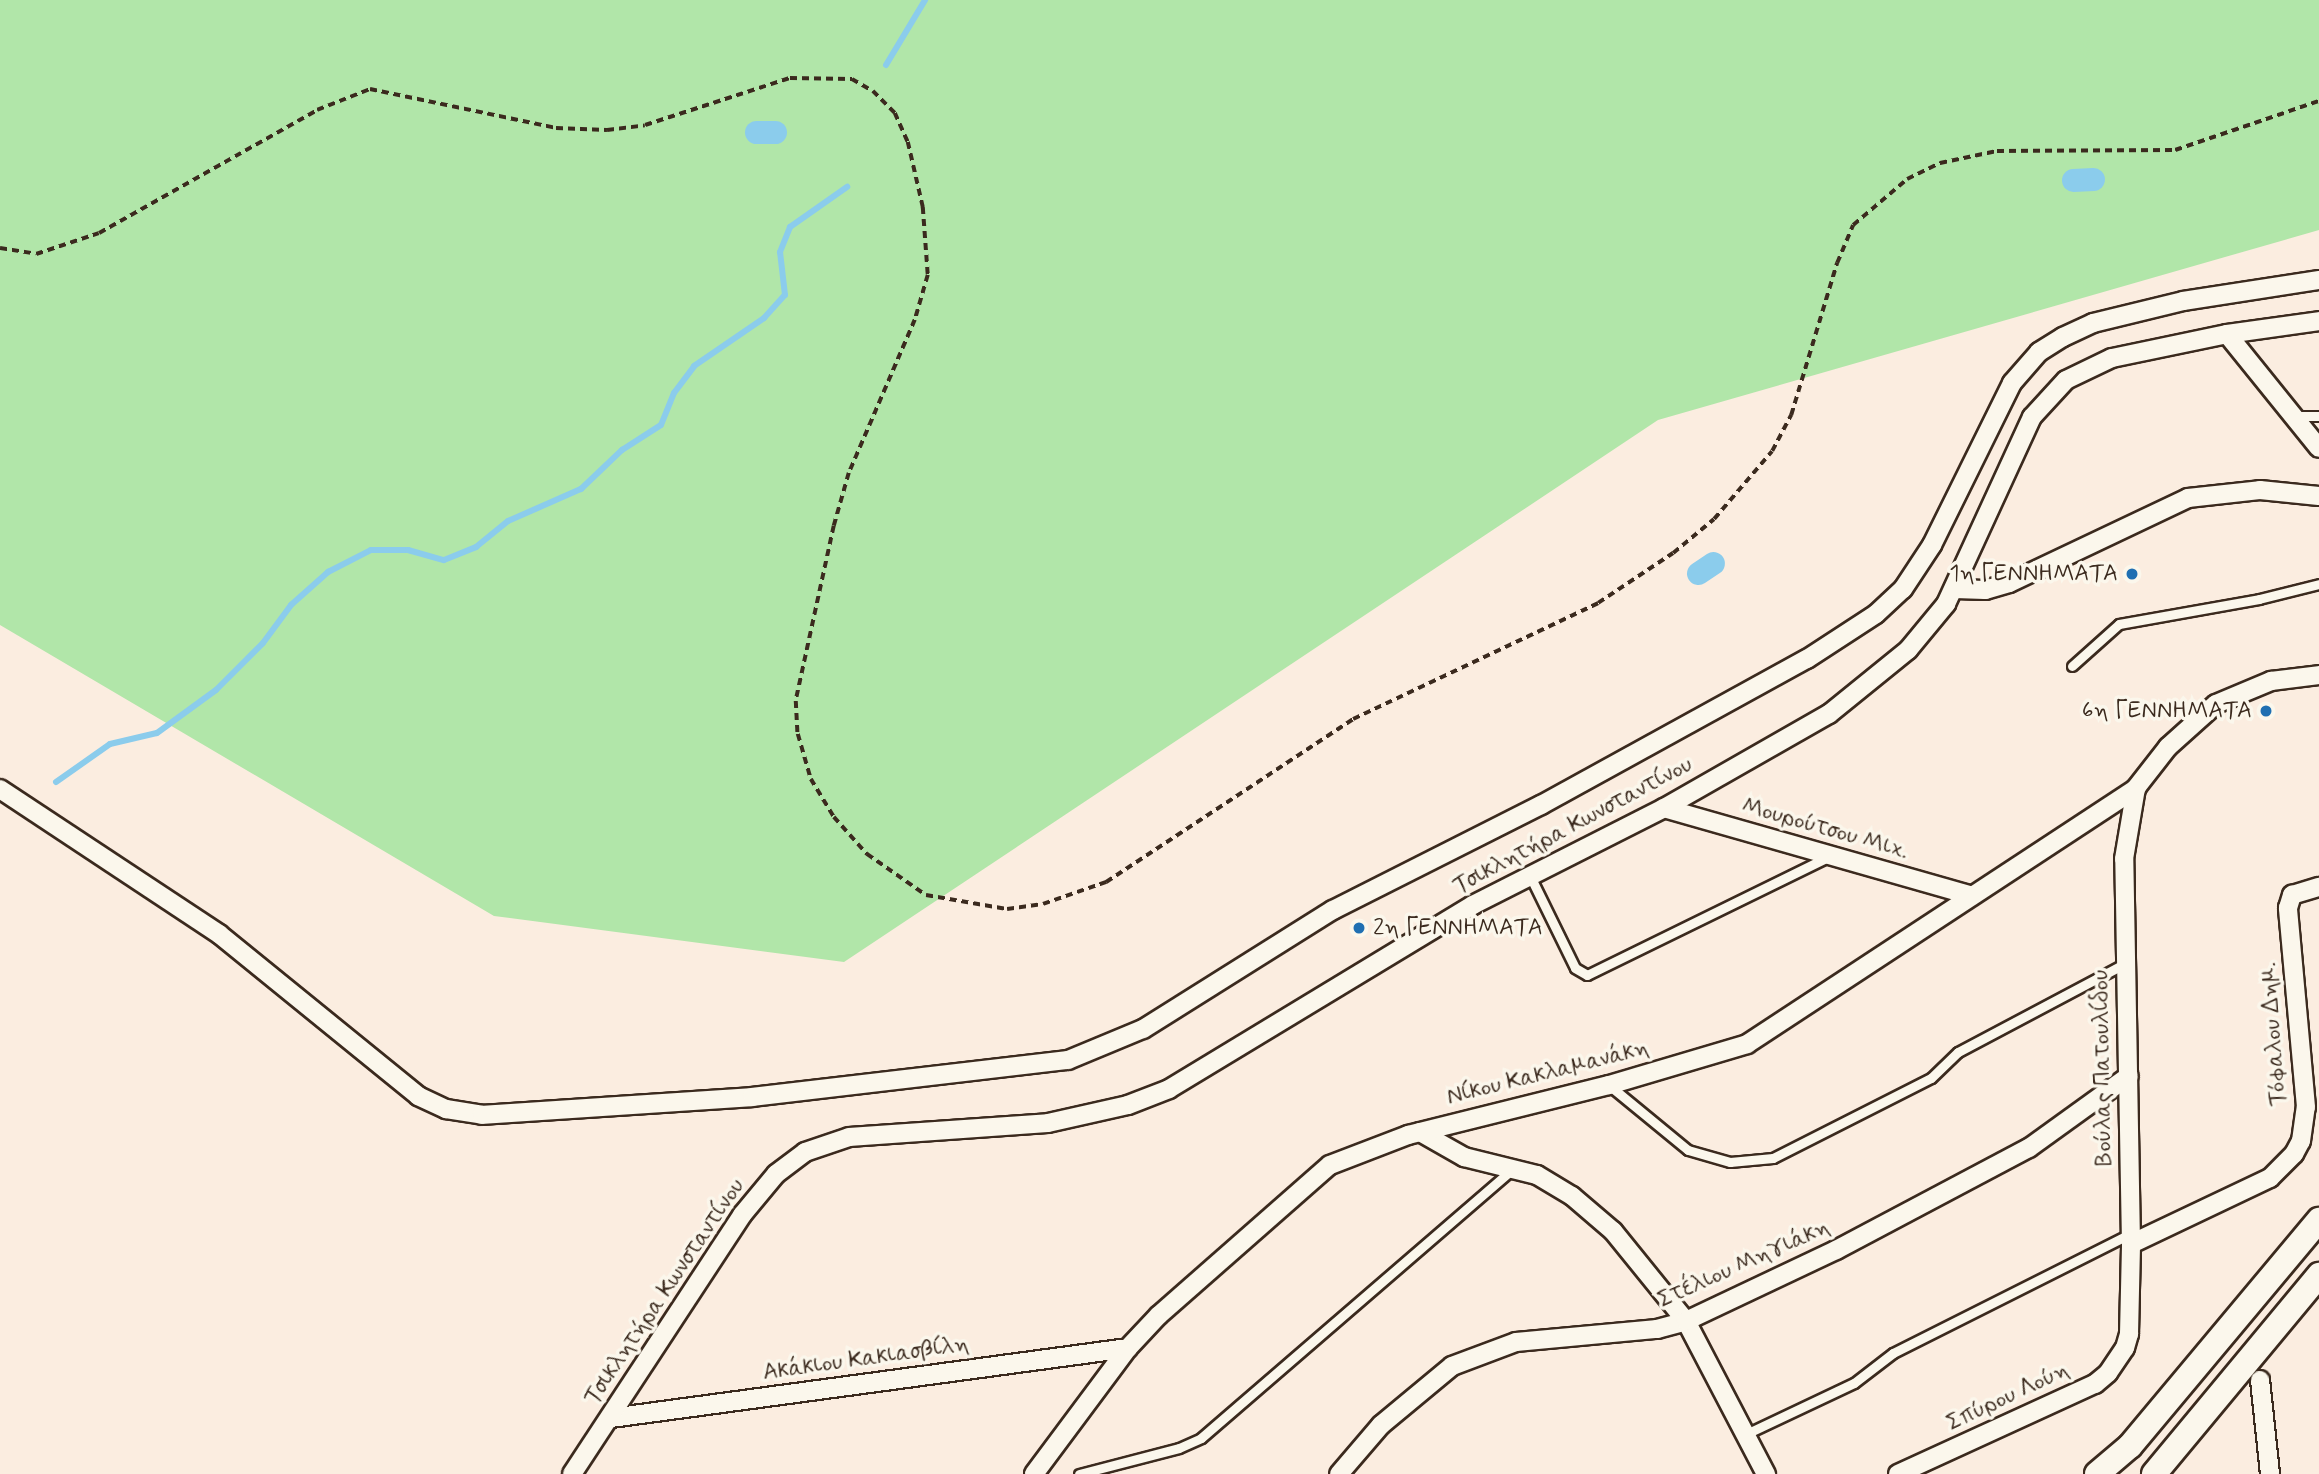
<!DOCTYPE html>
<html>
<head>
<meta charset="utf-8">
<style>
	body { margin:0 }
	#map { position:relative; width:2319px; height:1474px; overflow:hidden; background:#fbede0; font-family:Mynerve,sans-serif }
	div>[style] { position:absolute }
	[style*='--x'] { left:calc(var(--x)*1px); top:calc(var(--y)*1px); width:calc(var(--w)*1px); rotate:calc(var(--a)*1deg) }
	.green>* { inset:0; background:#b1e6a9 }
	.stream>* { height:6px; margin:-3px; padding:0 3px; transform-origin:3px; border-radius:3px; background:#8bccec }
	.canal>* { height:23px; margin:-11.5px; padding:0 11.5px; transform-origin:11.5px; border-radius:11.5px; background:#8bccec }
	.path>* { height:3.5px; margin-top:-1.75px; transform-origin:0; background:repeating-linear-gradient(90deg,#3b2a1e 0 7px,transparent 0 12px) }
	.roads { filter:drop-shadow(2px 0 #3b2a1e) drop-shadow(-2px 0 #3b2a1e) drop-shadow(0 2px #3b2a1e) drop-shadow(0 -2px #3b2a1e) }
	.lane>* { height:9px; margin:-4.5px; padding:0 4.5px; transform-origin:4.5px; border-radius:4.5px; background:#fbf7ec }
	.street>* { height:18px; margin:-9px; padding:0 9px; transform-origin:9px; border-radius:9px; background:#fbf7ec }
	.secondary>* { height:24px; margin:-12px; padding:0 12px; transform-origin:12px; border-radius:12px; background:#fbf7ec }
	.dots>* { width:19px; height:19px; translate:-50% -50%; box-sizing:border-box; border:4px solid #fbf7ec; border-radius:50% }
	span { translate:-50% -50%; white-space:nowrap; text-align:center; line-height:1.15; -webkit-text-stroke:7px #fbf7ec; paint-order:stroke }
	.poi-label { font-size:23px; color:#3b2a1e }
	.right { translate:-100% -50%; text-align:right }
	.left { translate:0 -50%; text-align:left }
	.street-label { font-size:23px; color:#3b2a1e }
</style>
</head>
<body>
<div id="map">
	<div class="green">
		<i style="clip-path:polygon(0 0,2319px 0,2319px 230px,1658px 420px,844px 962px,494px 916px,0 625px)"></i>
	</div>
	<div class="stream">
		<i style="--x:886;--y:65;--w:76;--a:-59"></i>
		<i style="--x:56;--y:782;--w:66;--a:-35.1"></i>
		<i style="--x:110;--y:744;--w:48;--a:-13.2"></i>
		<i style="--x:157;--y:733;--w:73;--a:-36.1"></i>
		<i style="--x:216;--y:690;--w:66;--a:-45"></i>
		<i style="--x:263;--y:643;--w:47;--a:-53.6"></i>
		<i style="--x:291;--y:605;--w:50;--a:-41.7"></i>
		<i style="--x:328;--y:572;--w:48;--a:-27.1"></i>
		<i style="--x:371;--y:550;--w:37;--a:0"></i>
		<i style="--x:408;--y:550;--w:37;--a:16"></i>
		<i style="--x:444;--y:560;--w:35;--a:-22"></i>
		<i style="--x:476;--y:547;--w:41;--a:-39.1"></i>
		<i style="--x:508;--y:521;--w:80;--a:-23.7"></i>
		<i style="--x:581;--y:489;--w:57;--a:-43.6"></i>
		<i style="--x:622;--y:450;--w:46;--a:-32.7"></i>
		<i style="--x:661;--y:425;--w:35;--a:-68"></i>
		<i style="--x:674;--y:393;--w:34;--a:-53"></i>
		<i style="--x:694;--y:366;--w:85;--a:-34.4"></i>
		<i style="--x:764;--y:318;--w:31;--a:-48"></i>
		<i style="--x:785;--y:295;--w:43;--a:-96.6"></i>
		<i style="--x:780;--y:252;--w:27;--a:-68"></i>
		<i style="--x:790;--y:227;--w:70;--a:-35.1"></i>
	</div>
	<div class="canal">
		<i style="--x:756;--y:132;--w:19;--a:0"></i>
		<i style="--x:2073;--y:180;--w:20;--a:-3"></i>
		<i style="--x:1698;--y:573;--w:18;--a:-34"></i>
	</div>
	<div class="path">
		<i style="--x:0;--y:248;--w:36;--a:9"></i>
		<i style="--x:36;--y:254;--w:66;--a:-18.4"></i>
		<i style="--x:99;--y:233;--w:250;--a:-29.4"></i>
		<i style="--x:317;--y:110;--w:57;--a:-21.6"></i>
		<i style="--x:370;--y:89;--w:190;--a:11.8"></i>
		<i style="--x:556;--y:128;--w:51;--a:2.2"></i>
		<i style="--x:607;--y:130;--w:38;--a:-7"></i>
		<i style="--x:645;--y:125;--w:152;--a:-18"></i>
		<i style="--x:790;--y:78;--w:62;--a:0.9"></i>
		<i style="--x:852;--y:79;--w:24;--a:30"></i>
		<i style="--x:873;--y:91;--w:31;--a:45"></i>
		<i style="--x:895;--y:113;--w:32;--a:66"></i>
		<i style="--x:908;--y:142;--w:67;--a:77"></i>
		<i style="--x:923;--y:207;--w:68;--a:85.8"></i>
		<i style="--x:928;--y:275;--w:47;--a:106.1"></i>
		<i style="--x:915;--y:320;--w:167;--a:113.3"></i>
		<i style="--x:849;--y:473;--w:55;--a:105.8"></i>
		<i style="--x:834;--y:526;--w:179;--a:102.3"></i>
		<i style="--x:796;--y:701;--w:33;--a:87"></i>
		<i style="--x:798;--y:734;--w:47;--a:73.9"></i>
		<i style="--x:811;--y:779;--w:44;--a:58.8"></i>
		<i style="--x:834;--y:817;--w:50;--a:48.3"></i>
		<i style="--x:867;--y:854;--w:72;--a:34.8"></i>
		<i style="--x:926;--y:895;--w:82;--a:9.8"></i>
		<i style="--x:1007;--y:909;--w:36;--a:-8"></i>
		<i style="--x:1043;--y:904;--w:67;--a:-19.2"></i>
		<i style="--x:1106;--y:882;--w:296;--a:-33.4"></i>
		<i style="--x:1353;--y:719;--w:271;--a:-25.3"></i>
		<i style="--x:1598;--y:603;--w:90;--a:-33.7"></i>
		<i style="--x:1673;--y:553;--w:53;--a:-39.7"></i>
		<i style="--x:1714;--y:519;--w:89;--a:-49.5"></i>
		<i style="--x:1772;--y:451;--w:41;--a:-62.2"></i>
		<i style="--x:1791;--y:415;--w:159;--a:-73.2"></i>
		<i style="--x:1837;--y:263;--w:41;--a:-67.2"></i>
		<i style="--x:1853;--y:225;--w:71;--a:-40.4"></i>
		<i style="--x:1907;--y:179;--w:37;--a:-26"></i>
		<i style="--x:1940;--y:163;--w:58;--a:-11.9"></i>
		<i style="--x:1997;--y:151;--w:178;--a:-0.3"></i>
		<i style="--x:2175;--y:150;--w:152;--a:-18.8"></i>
	</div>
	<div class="roads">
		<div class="lane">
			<i style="--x:2295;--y:416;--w:24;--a:0"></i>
			<i style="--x:2072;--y:666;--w:63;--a:-41.8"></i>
			<i style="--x:2119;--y:624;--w:142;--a:-10.1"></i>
			<i style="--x:2259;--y:599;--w:62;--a:-14"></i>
			<i style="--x:1530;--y:876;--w:102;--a:63.9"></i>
			<i style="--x:1575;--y:968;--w:14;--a:30"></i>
			<i style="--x:1587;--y:975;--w:268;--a:-26.1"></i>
			<i style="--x:1610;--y:1086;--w:101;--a:39.4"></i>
			<i style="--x:1688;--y:1150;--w:44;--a:15.9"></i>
			<i style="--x:1730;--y:1162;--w:43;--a:-5.3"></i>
			<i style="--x:1773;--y:1158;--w:177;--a:-26.9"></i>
			<i style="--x:1931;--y:1078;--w:37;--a:-44"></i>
			<i style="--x:1958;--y:1052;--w:190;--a:-27.9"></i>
			<i style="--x:1746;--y:1434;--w:119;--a:-25.3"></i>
			<i style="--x:1854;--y:1383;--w:49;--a:-37.6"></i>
			<i style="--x:1893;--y:1353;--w:265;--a:-26.7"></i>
			<i style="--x:1079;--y:1474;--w:103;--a:-14.6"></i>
			<i style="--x:1179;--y:1448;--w:24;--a:-24"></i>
			<i style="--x:1201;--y:1438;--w:413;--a:-40.8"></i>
		</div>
		<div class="street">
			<i style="--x:2227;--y:334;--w:146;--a:51.1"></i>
			<i style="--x:1955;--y:589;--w:30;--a:2"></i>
			<i style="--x:1985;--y:590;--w:25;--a:-16"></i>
			<i style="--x:2009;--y:583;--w:198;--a:-25.4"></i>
			<i style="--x:2188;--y:498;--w:72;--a:-6.3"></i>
			<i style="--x:2260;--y:490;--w:59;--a:5.8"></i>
			<i style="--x:0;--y:789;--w:263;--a:33.5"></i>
			<i style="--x:219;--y:934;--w:257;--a:39.1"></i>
			<i style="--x:418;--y:1096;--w:31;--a:25"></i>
			<i style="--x:446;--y:1109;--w:36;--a:9"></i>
			<i style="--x:482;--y:1115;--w:271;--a:-3.8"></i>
			<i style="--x:752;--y:1097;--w:318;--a:-6.7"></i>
			<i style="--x:1068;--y:1060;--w:81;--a:-22.5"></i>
			<i style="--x:1143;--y:1029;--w:224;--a:-32.1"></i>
			<i style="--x:1333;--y:910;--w:233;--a:-26.8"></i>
			<i style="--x:1541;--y:805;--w:303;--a:-28.8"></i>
			<i style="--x:1807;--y:659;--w:82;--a:-33.1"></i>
			<i style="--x:1876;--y:614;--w:37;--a:-43"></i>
			<i style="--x:1903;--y:589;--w:53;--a:-56.6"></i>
			<i style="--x:1932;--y:545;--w:181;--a:-63.7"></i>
			<i style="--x:2012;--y:383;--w:41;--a:-48.9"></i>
			<i style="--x:2039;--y:352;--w:28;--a:-32"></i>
			<i style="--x:2063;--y:337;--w:33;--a:-25"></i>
			<i style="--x:2093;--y:323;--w:93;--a:-13.7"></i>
			<i style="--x:2183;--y:301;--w:138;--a:-8.8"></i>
			<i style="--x:1664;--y:808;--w:320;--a:15.9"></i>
			<i style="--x:1420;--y:1132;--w:51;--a:29.6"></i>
			<i style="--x:1464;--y:1157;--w:75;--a:13.9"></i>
			<i style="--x:1537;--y:1175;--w:41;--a:31"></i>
			<i style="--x:1572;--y:1196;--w:54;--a:40.5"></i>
			<i style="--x:1613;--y:1231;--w:116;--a:51"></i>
			<i style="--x:1686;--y:1321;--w:173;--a:62.4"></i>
			<i style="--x:2131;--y:1244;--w:154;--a:-25.4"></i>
			<i style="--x:2270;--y:1178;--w:34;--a:-45"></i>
			<i style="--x:2294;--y:1154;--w:15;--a:-62"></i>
			<i style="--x:2301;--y:1141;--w:34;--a:-82"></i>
			<i style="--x:2306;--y:1107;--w:200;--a:-95.2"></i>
			<i style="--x:2288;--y:908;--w:14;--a:-73"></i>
			<i style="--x:2292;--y:895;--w:28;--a:-17"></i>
			<i style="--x:2260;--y:1380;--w:95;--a:83.9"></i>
			<i style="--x:611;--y:1418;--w:522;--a:-7.71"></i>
			<i style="--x:572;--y:1474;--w:310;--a:-56.7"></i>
			<i style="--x:742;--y:1215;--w:53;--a:-50.3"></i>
			<i style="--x:776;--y:1174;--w:36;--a:-37"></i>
			<i style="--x:805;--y:1152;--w:46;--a:-18.8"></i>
			<i style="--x:849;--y:1137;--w:199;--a:-4"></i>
			<i style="--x:1048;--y:1123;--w:82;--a:-12.7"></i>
			<i style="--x:1128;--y:1105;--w:44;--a:-21.3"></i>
			<i style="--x:1169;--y:1089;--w:355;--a:-31.2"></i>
			<i style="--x:1473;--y:905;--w:214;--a:-26.9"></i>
			<i style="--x:1664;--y:808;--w:190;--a:-29.7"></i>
			<i style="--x:1829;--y:714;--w:102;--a:-39"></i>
			<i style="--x:1908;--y:650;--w:60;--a:-50.4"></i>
			<i style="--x:1946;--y:604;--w:206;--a:-65.3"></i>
			<i style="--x:2032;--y:417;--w:50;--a:-47.4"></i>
			<i style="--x:2066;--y:380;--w:51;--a:-25.6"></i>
			<i style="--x:2112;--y:358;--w:117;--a:-11.8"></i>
			<i style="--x:2227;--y:334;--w:93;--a:-8"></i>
			<i style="--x:1034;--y:1474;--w:157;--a:-53.3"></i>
			<i style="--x:1128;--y:1348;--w:45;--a:-46.8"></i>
			<i style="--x:1159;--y:1315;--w:227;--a:-41.3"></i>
			<i style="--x:1330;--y:1165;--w:84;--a:-21"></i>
			<i style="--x:1408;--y:1135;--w:207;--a:-14"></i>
			<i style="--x:1609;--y:1085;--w:144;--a:-16.5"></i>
			<i style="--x:1747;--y:1044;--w:466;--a:-33.3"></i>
			<i style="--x:2136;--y:788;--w:52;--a:-52"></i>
			<i style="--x:2168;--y:747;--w:64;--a:-41.9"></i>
			<i style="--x:2216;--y:704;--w:60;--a:-22.7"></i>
			<i style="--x:2271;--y:681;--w:48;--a:-7.1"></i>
			<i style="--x:1339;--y:1474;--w:65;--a:-49.4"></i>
			<i style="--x:1381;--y:1425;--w:92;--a:-39.7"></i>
			<i style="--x:1452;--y:1366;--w:68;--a:-20.6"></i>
			<i style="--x:1516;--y:1342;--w:142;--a:-5.3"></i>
			<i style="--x:1657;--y:1329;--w:30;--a:-15"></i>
			<i style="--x:1686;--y:1321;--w:166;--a:-25.3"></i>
			<i style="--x:1836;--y:1250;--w:218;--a:-27.9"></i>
			<i style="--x:2029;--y:1148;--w:123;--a:-35.8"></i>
			<i style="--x:1898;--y:1474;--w:217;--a:-24.6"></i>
			<i style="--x:2095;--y:1384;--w:17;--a:-40"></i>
			<i style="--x:2108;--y:1373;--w:30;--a:-56"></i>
			<i style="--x:2125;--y:1348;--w:15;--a:-74"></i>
			<i style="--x:2129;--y:1334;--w:90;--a:-88.7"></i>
			<i style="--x:2131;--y:1244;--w:385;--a:-91"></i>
			<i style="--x:2124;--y:859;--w:72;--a:-80.4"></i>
		</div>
		<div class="secondary">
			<i style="--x:2097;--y:1474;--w:43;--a:-40.3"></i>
			<i style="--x:2130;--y:1446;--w:295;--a:-50.1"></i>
			<i style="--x:2154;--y:1474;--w:259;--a:-50.3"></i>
		</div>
	</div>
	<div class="dots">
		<i style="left:2132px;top:574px;background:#1f6fb2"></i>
		<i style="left:2266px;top:711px;background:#1f6fb2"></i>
		<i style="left:1359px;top:928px;background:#1f6fb2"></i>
	</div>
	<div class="poi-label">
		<span class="right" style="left:2118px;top:574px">1η ΓΕΝΝΗΜΑΤΑ</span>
		<span class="right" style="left:2252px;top:711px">6η ΓΕΝΝΗΜΑΤΑ</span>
		<span class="left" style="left:1373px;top:928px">2η ΓΕΝΝΗΜΑΤΑ</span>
	</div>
	<div class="street-label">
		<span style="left:1573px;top:826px;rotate:-28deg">Τσικλητήρα Κωνσταντίνου</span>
		<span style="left:1825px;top:829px;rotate:16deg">Μουρούτσου Μιχ.</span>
		<span style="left:2274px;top:1034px;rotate:-94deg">Τόφαλου Δημ.</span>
		<span style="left:2103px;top:1068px;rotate:-91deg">Βούλας Πατουλίδου</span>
		<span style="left:1548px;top:1073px;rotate:-14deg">Νίκου Κακλαμανάκη</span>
		<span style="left:1744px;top:1264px;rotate:-24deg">Στέλιου Μηγιάκη</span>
		<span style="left:665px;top:1292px;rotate:-56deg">Τσικλητήρα Κωνσταντίνου</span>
		<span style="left:866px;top:1359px;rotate:-8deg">Ακάκιου Κακιασβίλη</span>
		<span style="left:2008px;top:1397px;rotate:-25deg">Σπύρου Λούη</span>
	</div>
</div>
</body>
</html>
